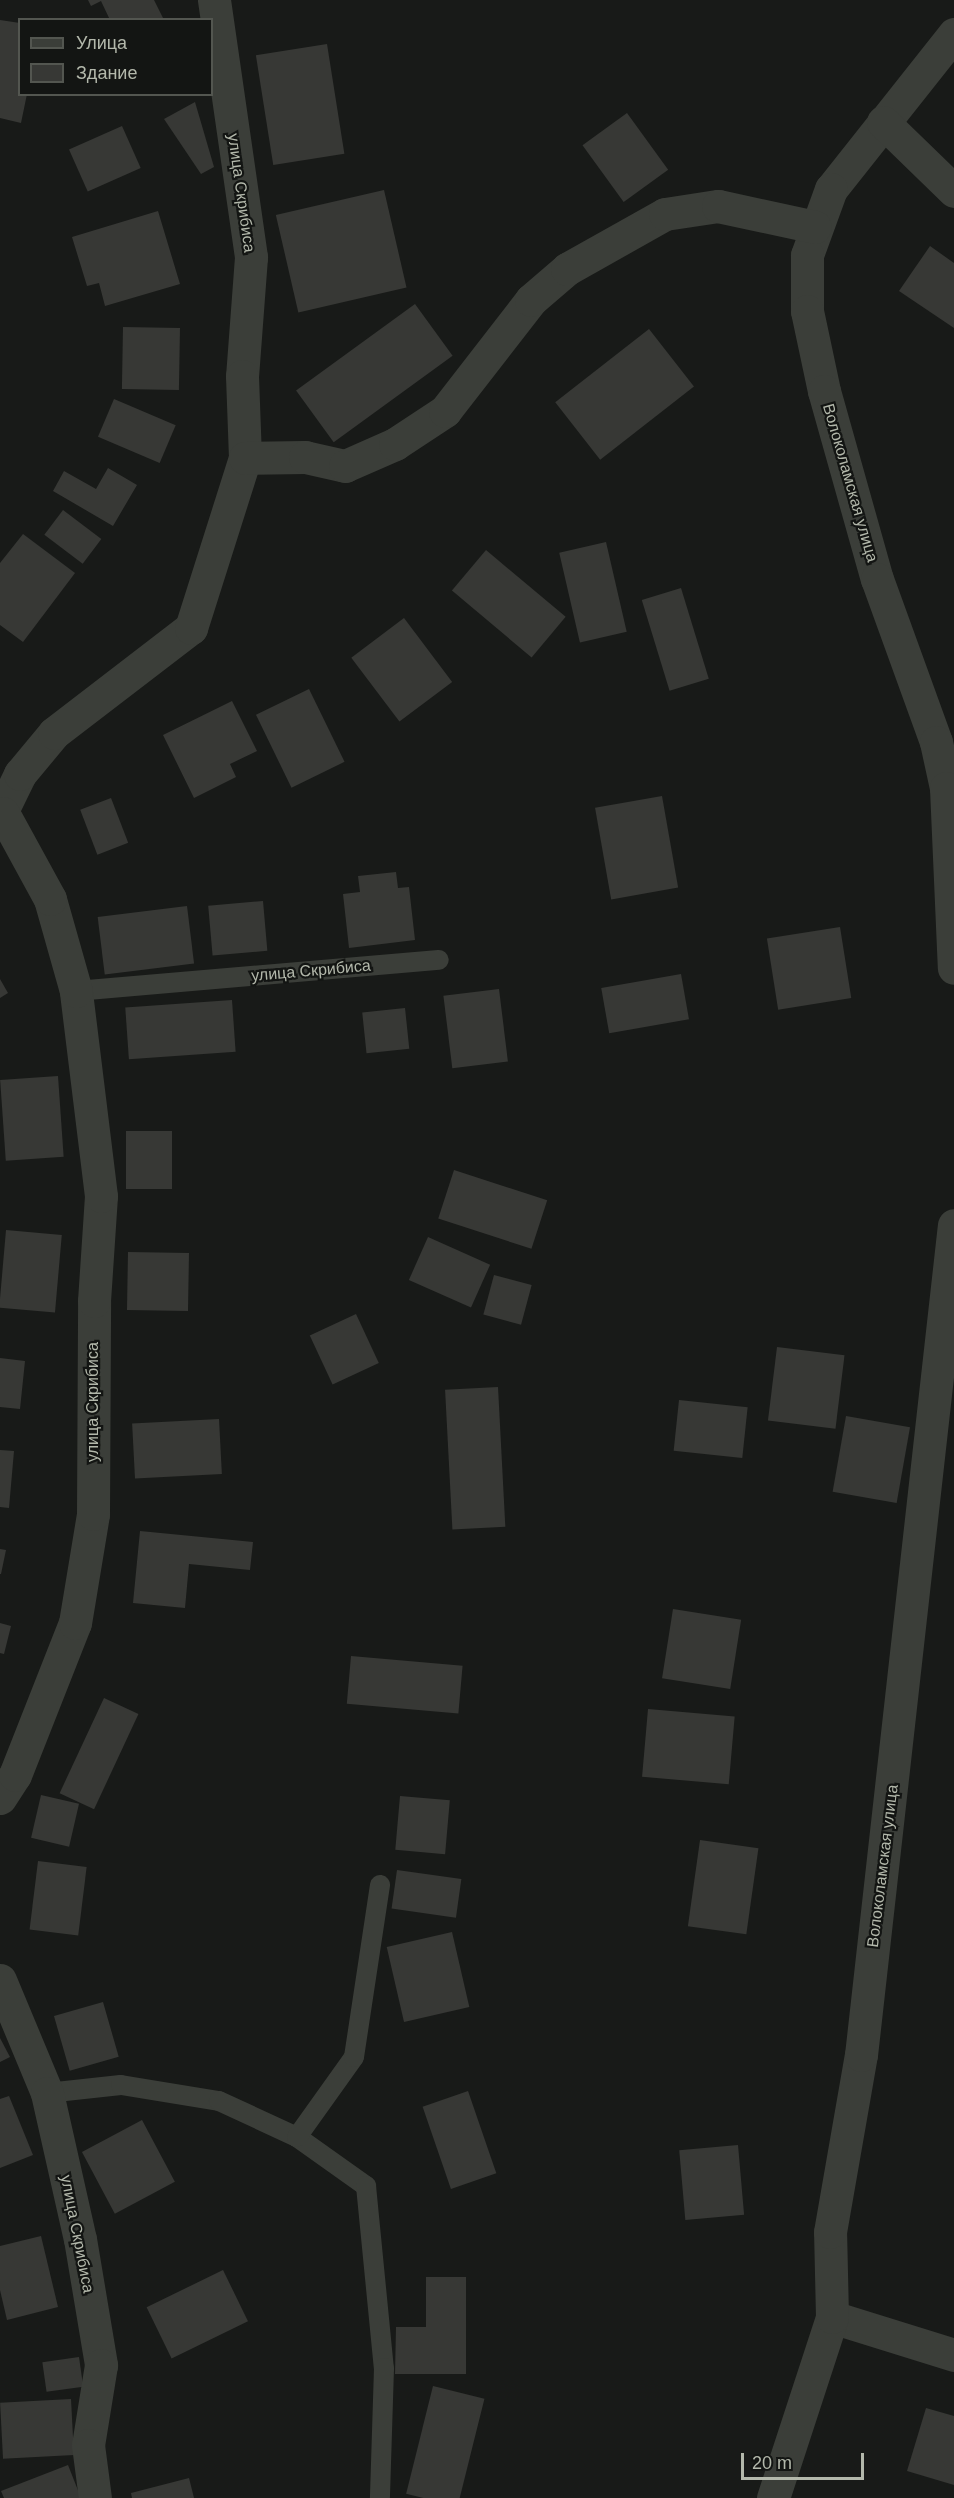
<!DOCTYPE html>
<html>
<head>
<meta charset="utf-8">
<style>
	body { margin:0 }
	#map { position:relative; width:954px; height:2498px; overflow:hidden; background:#181a18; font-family:Helvetica,sans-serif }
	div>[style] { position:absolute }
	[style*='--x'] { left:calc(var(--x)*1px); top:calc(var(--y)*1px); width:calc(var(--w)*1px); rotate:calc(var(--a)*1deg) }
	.building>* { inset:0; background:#373835; transform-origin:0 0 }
	.service>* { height:20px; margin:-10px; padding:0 10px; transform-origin:10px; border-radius:10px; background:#3b3e39 }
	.minor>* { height:33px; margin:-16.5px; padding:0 16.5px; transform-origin:16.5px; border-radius:16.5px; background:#3b3e39 }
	span { translate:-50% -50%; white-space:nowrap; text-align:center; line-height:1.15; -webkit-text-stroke:4.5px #131513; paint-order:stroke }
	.street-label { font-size:16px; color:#b3b8ab }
	.legend { position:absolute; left:18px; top:18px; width:195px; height:78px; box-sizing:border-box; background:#131513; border:2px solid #535650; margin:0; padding:8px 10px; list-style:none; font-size:18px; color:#b3b8ab }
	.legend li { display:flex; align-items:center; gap:12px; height:30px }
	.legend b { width:30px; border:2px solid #535650 }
	.scale { position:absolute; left:741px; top:2453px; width:123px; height:27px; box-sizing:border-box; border:3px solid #b3b8ab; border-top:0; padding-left:8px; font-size:18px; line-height:21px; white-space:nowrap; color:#b3b8ab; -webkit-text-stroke:4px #131513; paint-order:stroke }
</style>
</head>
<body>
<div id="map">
	<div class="building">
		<i style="clip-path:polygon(88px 0,154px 0,164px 20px,110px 20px,101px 1px,91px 6px)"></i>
		<i style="clip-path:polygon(0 20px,20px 23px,20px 94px,27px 94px,21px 123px,0 118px)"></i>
		<i style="left:327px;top:44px;width:111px;height:72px;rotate:81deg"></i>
		<i style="clip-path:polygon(195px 102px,214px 167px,201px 174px,164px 119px)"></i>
		<i style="left:627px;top:113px;width:70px;height:55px;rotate:54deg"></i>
		<i style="left:122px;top:126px;width:46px;height:58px;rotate:66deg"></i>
		<i style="left:384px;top:190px;width:100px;height:111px;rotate:77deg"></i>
		<i style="clip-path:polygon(158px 211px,180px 284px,105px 306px,99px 283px,87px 286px,72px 237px)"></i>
		<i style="clip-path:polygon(930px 246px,954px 263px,954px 328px,899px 291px)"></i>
		<i style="left:415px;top:304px;width:64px;height:147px;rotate:54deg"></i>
		<i style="left:123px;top:327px;width:57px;height:62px;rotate:1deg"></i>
		<i style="left:649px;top:329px;width:73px;height:119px;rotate:52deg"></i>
		<i style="left:114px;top:399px;width:67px;height:41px;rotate:23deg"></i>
		<i style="clip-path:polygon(108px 468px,137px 485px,113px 526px,53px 491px,64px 471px,96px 489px)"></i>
		<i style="left:63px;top:510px;width:48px;height:31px;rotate:37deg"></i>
		<i style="clip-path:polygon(23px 534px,75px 573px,23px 642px,0 625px,0 563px)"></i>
		<i style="left:606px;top:542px;width:92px;height:48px;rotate:77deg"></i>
		<i style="left:486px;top:550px;width:104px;height:53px;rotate:40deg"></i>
		<i style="left:681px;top:588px;width:95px;height:41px;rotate:73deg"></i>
		<i style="left:404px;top:618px;width:80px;height:66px;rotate:53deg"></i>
		<i style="left:309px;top:689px;width:81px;height:59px;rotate:64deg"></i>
		<i style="clip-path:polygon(232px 701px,257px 751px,230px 764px,236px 777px,194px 798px,163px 735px)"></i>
		<i style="left:662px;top:796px;width:93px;height:68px;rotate:80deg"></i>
		<i style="left:111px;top:798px;width:48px;height:33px;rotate:69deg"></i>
		<i style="clip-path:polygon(396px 872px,398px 888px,409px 887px,415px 940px,349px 948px,343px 894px,360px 892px,358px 876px)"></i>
		<i style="left:263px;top:901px;width:50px;height:55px;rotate:85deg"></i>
		<i style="left:187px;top:906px;width:58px;height:90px;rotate:83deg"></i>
		<i style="left:840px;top:927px;width:72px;height:74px;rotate:81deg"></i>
		<i style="left:681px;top:974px;width:46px;height:81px;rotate:80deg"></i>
		<i style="clip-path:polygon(0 979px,8px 993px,0 998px)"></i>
		<i style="left:499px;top:989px;width:73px;height:56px;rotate:83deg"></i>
		<i style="left:232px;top:1000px;width:52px;height:107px;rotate:86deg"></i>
		<i style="left:405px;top:1008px;width:41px;height:43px;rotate:84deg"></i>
		<i style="left:58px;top:1076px;width:81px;height:58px;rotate:86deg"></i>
		<i style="left:126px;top:1131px;width:46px;height:58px"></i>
		<i style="left:454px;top:1170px;width:98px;height:51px;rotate:18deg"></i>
		<i style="left:6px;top:1230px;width:56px;height:78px;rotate:5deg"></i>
		<i style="left:428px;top:1237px;width:68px;height:47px;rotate:24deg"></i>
		<i style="left:128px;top:1252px;width:61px;height:58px;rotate:1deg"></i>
		<i style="left:494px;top:1275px;width:39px;height:41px;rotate:15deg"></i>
		<i style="left:356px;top:1314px;width:54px;height:51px;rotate:65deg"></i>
		<i style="left:777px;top:1347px;width:68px;height:74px;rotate:7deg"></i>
		<i style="clip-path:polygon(0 1358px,25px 1361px,20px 1409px,0 1407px)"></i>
		<i style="left:498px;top:1387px;width:140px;height:53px;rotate:87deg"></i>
		<i style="left:679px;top:1400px;width:69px;height:51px;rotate:6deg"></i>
		<i style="left:846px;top:1416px;width:65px;height:77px;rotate:10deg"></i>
		<i style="left:219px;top:1419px;width:55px;height:87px;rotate:87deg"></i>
		<i style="clip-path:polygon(0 1450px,14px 1451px,9px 1508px,0 1507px)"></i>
		<i style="clip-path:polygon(140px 1531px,253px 1542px,250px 1570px,189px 1564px,185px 1608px,133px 1603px)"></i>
		<i style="clip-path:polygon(0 1549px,6px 1550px,1px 1574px,0 1574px)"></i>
		<i style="left:673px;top:1609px;width:69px;height:70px;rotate:9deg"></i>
		<i style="clip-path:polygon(0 1623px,11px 1626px,4px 1654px,0 1653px)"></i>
		<i style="left:351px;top:1656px;width:112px;height:48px;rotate:5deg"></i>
		<i style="left:104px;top:1698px;width:38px;height:105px;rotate:25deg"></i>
		<i style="left:648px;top:1709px;width:87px;height:68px;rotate:5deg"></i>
		<i style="left:41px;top:1795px;width:39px;height:44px;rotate:13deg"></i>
		<i style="left:400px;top:1796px;width:50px;height:54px;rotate:5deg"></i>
		<i style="left:700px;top:1840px;width:59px;height:87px;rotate:8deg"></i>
		<i style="left:38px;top:1861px;width:49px;height:69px;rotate:7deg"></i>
		<i style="left:397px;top:1870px;width:65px;height:39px;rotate:8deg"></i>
		<i style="left:452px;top:1932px;width:77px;height:67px;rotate:77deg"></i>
		<i style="left:103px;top:2002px;width:57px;height:51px;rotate:74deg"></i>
		<i style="clip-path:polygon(0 2038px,10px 2057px,0 2062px)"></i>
		<i style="left:468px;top:2091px;width:87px;height:48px;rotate:71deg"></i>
		<i style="clip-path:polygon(9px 2096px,33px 2155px,0 2168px,0 2099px)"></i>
		<i style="left:142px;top:2120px;width:70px;height:68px;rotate:62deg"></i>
		<i style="left:738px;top:2145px;width:70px;height:59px;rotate:85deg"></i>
		<i style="clip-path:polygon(41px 2236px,58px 2307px,7px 2320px,0 2290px,0 2246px)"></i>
		<i style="left:223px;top:2270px;width:57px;height:85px;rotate:64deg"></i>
		<i style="clip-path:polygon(426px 2277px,466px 2277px,466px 2374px,395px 2374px,396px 2327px,426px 2327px)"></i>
		<i style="left:79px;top:2357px;width:30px;height:37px;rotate:82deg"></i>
		<i style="left:433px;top:2386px;width:53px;height:111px;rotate:14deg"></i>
		<i style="left:71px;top:2399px;width:56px;height:71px;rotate:87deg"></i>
		<i style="clip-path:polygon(926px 2408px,954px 2416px,954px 2485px,907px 2471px)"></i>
		<i style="clip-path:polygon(68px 2465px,81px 2498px,4px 2498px,1px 2491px)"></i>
		<i style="clip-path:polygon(189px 2478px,194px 2498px,132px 2498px,131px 2493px)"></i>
	</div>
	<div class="service">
		<i style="--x:76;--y:991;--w:364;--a:-4.9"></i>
		<i style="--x:47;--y:2093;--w:74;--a:-6.2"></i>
		<i style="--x:121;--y:2085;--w:99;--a:9.3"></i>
		<i style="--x:219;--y:2101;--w:86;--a:24.8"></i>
		<i style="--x:297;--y:2137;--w:85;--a:35.4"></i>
		<i style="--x:366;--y:2186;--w:183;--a:84.4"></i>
		<i style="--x:384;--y:2368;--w:130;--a:91.8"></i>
		<i style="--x:297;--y:2137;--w:98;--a:-54.5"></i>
		<i style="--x:354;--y:2057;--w:174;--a:-81.4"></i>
	</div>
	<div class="minor">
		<i style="--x:214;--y:0;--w:260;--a:81.8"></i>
		<i style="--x:251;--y:257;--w:119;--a:94.3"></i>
		<i style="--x:242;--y:376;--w:82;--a:87.9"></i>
		<i style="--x:954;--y:34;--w:198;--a:128.4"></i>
		<i style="--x:831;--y:189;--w:70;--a:110"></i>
		<i style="--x:807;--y:255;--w:56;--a:90"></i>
		<i style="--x:807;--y:311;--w:82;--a:78"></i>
		<i style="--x:824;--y:391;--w:195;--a:74.3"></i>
		<i style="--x:877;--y:579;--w:173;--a:70.1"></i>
		<i style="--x:936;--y:742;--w:47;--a:77.7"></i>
		<i style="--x:946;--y:788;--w:180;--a:87.5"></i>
		<i style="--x:883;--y:122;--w:99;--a:44.2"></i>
		<i style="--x:0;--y:815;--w:46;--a:-64"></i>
		<i style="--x:20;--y:774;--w:53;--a:-50.3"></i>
		<i style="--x:54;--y:733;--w:173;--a:-37.5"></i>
		<i style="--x:191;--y:628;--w:178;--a:-72.4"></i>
		<i style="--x:245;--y:458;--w:60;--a:-1"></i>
		<i style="--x:305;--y:457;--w:41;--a:12.7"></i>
		<i style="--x:345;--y:466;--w:55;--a:-23.7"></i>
		<i style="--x:395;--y:444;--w:60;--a:-33.4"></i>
		<i style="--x:445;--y:411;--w:140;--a:-52.2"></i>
		<i style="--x:531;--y:300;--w:48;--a:-40.7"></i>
		<i style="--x:567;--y:269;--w:112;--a:-29.3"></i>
		<i style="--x:665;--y:214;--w:54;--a:-8.6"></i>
		<i style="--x:718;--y:206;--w:99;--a:12.2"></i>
		<i style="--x:0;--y:1798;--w:27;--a:-57"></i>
		<i style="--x:15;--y:1775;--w:163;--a:-68.5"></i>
		<i style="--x:75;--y:1623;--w:110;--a:-80.6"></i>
		<i style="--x:93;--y:1514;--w:213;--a:-89.7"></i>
		<i style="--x:94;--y:1301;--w:105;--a:-86.2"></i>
		<i style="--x:101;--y:1196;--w:207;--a:-97"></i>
		<i style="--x:76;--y:991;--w:96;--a:-105.8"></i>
		<i style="--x:50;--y:899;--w:98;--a:-118.7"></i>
		<i style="--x:0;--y:1980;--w:122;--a:67.4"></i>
		<i style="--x:47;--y:2093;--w:150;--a:77.3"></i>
		<i style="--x:80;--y:2239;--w:128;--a:80.5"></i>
		<i style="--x:101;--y:2365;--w:81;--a:99.2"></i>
		<i style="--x:88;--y:2445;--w:53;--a:82.5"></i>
		<i style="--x:832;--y:2317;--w:128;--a:17.3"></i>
		<i style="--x:773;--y:2498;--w:190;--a:-71.9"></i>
		<i style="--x:832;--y:2317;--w:85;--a:-91.3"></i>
		<i style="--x:830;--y:2232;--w:180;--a:-80.1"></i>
		<i style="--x:861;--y:2055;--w:835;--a:-83.61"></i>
	</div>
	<div class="street-label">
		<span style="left:241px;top:193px;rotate:82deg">улица Скрибиса</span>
		<span style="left:850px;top:483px;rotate:74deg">Волоколамская улица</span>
		<span style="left:311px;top:971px;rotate:-5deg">улица Скрибиса</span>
		<span style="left:93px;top:1402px;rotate:-90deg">улица Скрибиса</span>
		<span style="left:883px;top:1866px;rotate:-83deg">Волоколамская улица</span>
		<span style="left:77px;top:2234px;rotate:79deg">улица Скрибиса</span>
	</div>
	<ul class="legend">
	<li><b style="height:8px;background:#3b3e39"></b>Улица</li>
	<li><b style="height:16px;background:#373835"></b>Здание</li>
	</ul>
	<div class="scale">20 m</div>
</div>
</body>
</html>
